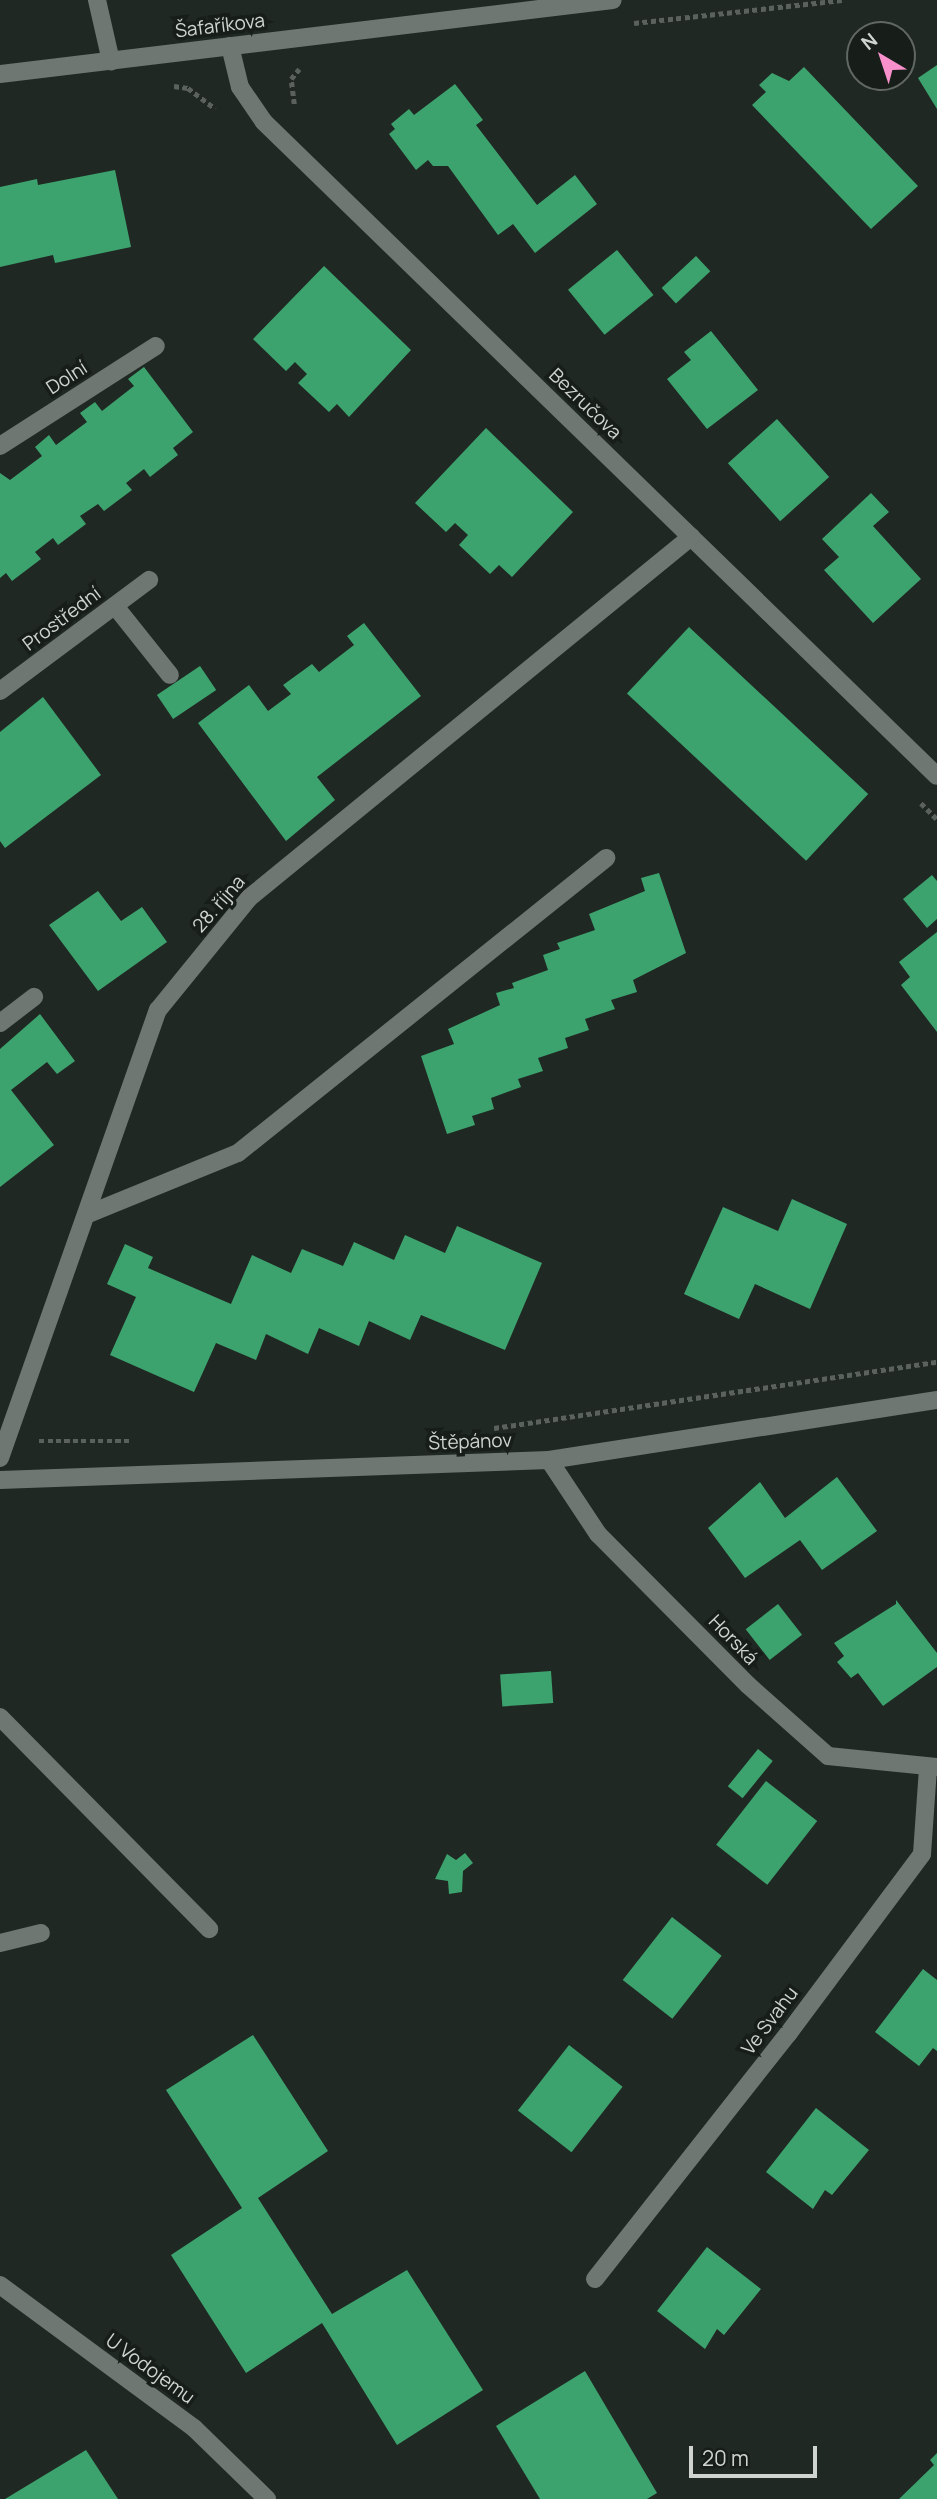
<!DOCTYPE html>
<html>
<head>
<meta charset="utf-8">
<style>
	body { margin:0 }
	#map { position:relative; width:937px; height:2499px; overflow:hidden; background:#202823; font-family:Manrope,sans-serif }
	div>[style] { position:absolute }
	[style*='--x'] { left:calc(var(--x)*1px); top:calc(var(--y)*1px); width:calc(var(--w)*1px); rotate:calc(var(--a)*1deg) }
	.building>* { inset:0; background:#3da36e; transform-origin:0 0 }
	.path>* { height:4.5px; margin-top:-2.25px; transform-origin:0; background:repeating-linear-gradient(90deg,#5b625d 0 5px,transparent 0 8.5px) }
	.minor>* { height:18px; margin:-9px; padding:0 9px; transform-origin:9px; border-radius:9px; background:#6e7771 }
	span { translate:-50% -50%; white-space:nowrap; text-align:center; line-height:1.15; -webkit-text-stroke:7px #171e1a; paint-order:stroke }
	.street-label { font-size:19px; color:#cfd4d0 }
	.north { position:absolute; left:846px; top:21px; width:70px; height:70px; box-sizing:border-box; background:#171e1a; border:2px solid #616763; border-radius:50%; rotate:321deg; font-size:19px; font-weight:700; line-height:28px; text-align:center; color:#cfd4d0 }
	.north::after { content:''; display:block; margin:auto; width:24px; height:32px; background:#f890cb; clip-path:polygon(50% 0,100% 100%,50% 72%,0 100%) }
	.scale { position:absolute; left:689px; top:2446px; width:128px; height:32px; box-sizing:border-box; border:4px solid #cfd4d0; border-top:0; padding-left:9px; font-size:21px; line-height:24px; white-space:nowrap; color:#cfd4d0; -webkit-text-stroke:5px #171e1a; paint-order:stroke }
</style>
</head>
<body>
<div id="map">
	<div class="building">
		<i style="clip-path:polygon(937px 65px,937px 109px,918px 78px)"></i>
		<i style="clip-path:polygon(804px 67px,918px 186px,871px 229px,752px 105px,766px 92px,759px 85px,772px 73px,789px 81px)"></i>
		<i style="clip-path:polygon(455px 84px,483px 120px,476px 125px,537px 205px,575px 175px,597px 204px,535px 253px,513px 224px,498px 235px,448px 166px,433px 166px,428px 160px,416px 170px,389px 134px,395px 129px,391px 124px,409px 109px,414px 115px)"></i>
		<i style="clip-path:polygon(115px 170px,131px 247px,55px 263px,53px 255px,0 267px,0 187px,37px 179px,38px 185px)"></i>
		<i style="left:617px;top:250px;width:58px;height:63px;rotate:51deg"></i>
		<i style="left:696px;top:256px;width:21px;height:47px;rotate:47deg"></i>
		<i style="clip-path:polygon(324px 266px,411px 350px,349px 417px,337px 404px,329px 412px,298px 383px,307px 374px,295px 362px,286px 371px,253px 339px)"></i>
		<i style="clip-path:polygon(711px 331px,758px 390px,707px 429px,667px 379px,691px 360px,684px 352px)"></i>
		<i style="clip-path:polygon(144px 367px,193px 432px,173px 448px,178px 455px,150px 477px,144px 469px,126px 483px,132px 490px,104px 511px,98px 504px,80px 516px,86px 524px,58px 545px,53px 538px,35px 552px,41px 559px,12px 581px,6px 573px,0 578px,0 473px,10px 480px,42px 456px,35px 447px,49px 435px,56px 445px,87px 422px,80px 413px,95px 402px,102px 411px,134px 386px,128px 379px)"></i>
		<i style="left:777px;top:419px;width:78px;height:66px;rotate:48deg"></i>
		<i style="clip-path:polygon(486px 428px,573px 512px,512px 577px,499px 565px,490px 574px,459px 545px,468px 535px,455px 523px,446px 532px,415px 503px)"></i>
		<i style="clip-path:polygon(871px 493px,889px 512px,873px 526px,921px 579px,873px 623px,824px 570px,839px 557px,822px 539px)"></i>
		<i style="clip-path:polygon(364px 623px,421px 696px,317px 777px,335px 800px,286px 841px,198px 723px,249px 685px,268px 711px,291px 694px,283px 685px,312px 664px,319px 672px,354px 645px,347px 636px)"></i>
		<i style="left:689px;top:627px;width:245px;height:91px;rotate:43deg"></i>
		<i style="left:200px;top:666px;width:29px;height:52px;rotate:56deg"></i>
		<i style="clip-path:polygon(43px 697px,101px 775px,5px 848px,0 841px,0 732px)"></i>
		<i style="clip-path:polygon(659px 873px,686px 953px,633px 980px,637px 992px,611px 1000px,615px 1009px,585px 1019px,589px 1030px,565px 1038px,568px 1048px,538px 1058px,543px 1071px,518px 1079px,521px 1087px,491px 1098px,494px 1109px,472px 1116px,475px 1125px,447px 1134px,421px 1056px,454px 1044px,448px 1029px,500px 1005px,496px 993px,514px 988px,512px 983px,548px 970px,543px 955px,560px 949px,557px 943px,595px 930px,589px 914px,645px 891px,641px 878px)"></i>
		<i style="clip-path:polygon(932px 875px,937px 881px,937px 919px,927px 928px,903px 899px)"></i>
		<i style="clip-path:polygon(98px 891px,121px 921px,142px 907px,167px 942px,98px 991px,49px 925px)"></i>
		<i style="clip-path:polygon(937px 932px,937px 1032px,901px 985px,910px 977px,899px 962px)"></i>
		<i style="clip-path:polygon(40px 1014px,75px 1061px,57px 1074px,47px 1062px,11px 1090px,54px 1145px,0 1187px,0 1049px)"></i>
		<i style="clip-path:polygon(792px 1199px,847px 1224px,810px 1309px,755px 1284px,739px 1319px,684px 1294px,723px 1207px,778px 1231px)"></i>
		<i style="clip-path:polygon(457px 1226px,542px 1263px,505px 1350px,421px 1315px,410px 1340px,369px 1321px,359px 1346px,319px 1328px,308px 1354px,266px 1334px,256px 1360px,216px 1343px,194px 1392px,110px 1355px,136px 1297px,107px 1284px,125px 1244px,153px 1257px,148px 1268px,231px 1304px,252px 1255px,291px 1273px,302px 1249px,343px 1266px,354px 1242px,394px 1260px,405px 1235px,445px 1253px)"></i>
		<i style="clip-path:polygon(837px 1477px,877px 1531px,822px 1570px,800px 1540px,745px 1578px,708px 1528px,760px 1482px,785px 1518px)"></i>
		<i style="clip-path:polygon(896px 1600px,937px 1653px,937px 1667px,883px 1706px,858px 1673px,851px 1678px,837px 1662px,844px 1656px,834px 1643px,896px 1604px)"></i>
		<i style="left:778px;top:1604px;width:39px;height:41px;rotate:52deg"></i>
		<i style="left:551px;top:1671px;width:32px;height:51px;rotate:86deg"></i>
		<i style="left:758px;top:1749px;width:19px;height:48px;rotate:39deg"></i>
		<i style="left:766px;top:1781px;width:65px;height:81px;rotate:38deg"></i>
		<i style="clip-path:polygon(465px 1853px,473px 1863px,463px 1871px,462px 1892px,449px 1894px,448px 1881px,435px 1879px,447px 1854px,456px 1860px)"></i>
		<i style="left:672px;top:1917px;width:63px;height:80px;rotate:38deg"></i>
		<i style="clip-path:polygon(923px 1969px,937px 1980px,937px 2051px,933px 2048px,919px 2066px,875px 2032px)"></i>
		<i style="clip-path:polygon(253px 2035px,328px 2151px,258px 2198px,332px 2314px,407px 2270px,483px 2390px,397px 2445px,322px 2323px,246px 2373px,171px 2255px,242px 2208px,166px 2090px)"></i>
		<i style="left:569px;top:2045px;width:68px;height:83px;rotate:38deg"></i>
		<i style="clip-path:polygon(816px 2108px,869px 2150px,832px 2195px,825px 2190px,813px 2209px,766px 2172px)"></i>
		<i style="clip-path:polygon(707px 2247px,761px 2289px,724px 2335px,717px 2329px,705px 2349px,657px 2311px)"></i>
		<i style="clip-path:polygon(585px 2371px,657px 2493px,647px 2499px,540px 2499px,496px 2426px)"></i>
		<i style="clip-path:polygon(86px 2450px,118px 2499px,5px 2499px)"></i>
		<i style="clip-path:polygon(937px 2453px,937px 2499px,899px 2499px,934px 2465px,930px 2460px)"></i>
	</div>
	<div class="path">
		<i style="--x:634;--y:23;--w:209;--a:-6.3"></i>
		<i style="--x:174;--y:86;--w:14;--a:8"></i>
		<i style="--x:188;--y:88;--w:34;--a:37"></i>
		<i style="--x:294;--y:104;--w:25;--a:-97"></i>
		<i style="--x:291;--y:79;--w:13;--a:-51"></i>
		<i style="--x:921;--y:803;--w:23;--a:45"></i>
		<i style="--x:494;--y:1428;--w:448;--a:-8.5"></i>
		<i style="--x:39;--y:1441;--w:93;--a:0"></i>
	</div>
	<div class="minor">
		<i style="--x:97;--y:0;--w:63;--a:77.1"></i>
		<i style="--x:230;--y:46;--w:42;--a:76.3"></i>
		<i style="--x:240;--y:87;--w:42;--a:55.6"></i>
		<i style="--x:264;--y:122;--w:938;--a:44.18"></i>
		<i style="--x:0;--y:74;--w:617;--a:-6.88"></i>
		<i style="--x:0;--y:446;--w:185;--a:-32.7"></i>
		<i style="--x:115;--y:606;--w:88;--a:51.4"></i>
		<i style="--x:0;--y:691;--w:186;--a:-36.7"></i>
		<i style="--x:0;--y:1023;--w:43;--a:-37.4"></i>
		<i style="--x:86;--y:1215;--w:164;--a:-22.2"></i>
		<i style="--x:238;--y:1153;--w:472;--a:-38.7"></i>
		<i style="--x:0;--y:1458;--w:475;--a:-70.6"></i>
		<i style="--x:158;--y:1010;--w:144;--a:-50.9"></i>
		<i style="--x:249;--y:898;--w:571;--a:-39.24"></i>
		<i style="--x:549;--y:1460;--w:89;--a:56.5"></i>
		<i style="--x:598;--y:1534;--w:213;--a:45.2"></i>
		<i style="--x:748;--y:1685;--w:107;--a:41.6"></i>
		<i style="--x:828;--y:1756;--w:110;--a:5.8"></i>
		<i style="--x:0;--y:1480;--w:549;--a:-2.09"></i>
		<i style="--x:549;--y:1460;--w:393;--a:-8.8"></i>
		<i style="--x:0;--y:1717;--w:298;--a:45.4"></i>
		<i style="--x:0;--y:1943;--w:42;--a:-13.7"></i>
		<i style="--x:595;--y:2279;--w:312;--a:-51.8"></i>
		<i style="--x:788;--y:2034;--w:224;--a:-53.3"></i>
		<i style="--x:922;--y:1854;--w:86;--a:-86"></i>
		<i style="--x:0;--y:2285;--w:241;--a:36.4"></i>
		<i style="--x:194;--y:2428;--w:102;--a:44.2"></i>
	</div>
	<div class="street-label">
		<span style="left:220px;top:26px;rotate:-7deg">Šafaříkova</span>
		<span style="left:67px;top:378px;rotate:-33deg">Dolní</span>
		<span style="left:585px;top:404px;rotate:44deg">Bezručova</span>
		<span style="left:62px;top:619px;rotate:-37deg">Prostřední</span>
		<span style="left:219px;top:904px;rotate:-49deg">28. října</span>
		<span style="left:470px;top:1442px;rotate:-2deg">Štěpánov</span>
		<span style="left:733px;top:1640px;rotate:46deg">Horská</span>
		<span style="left:770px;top:2021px;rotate:-53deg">Ve Svahu</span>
		<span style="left:150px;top:2369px;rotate:36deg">U Vodojemu</span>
	</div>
	<div class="north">N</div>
	<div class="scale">20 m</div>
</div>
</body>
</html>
